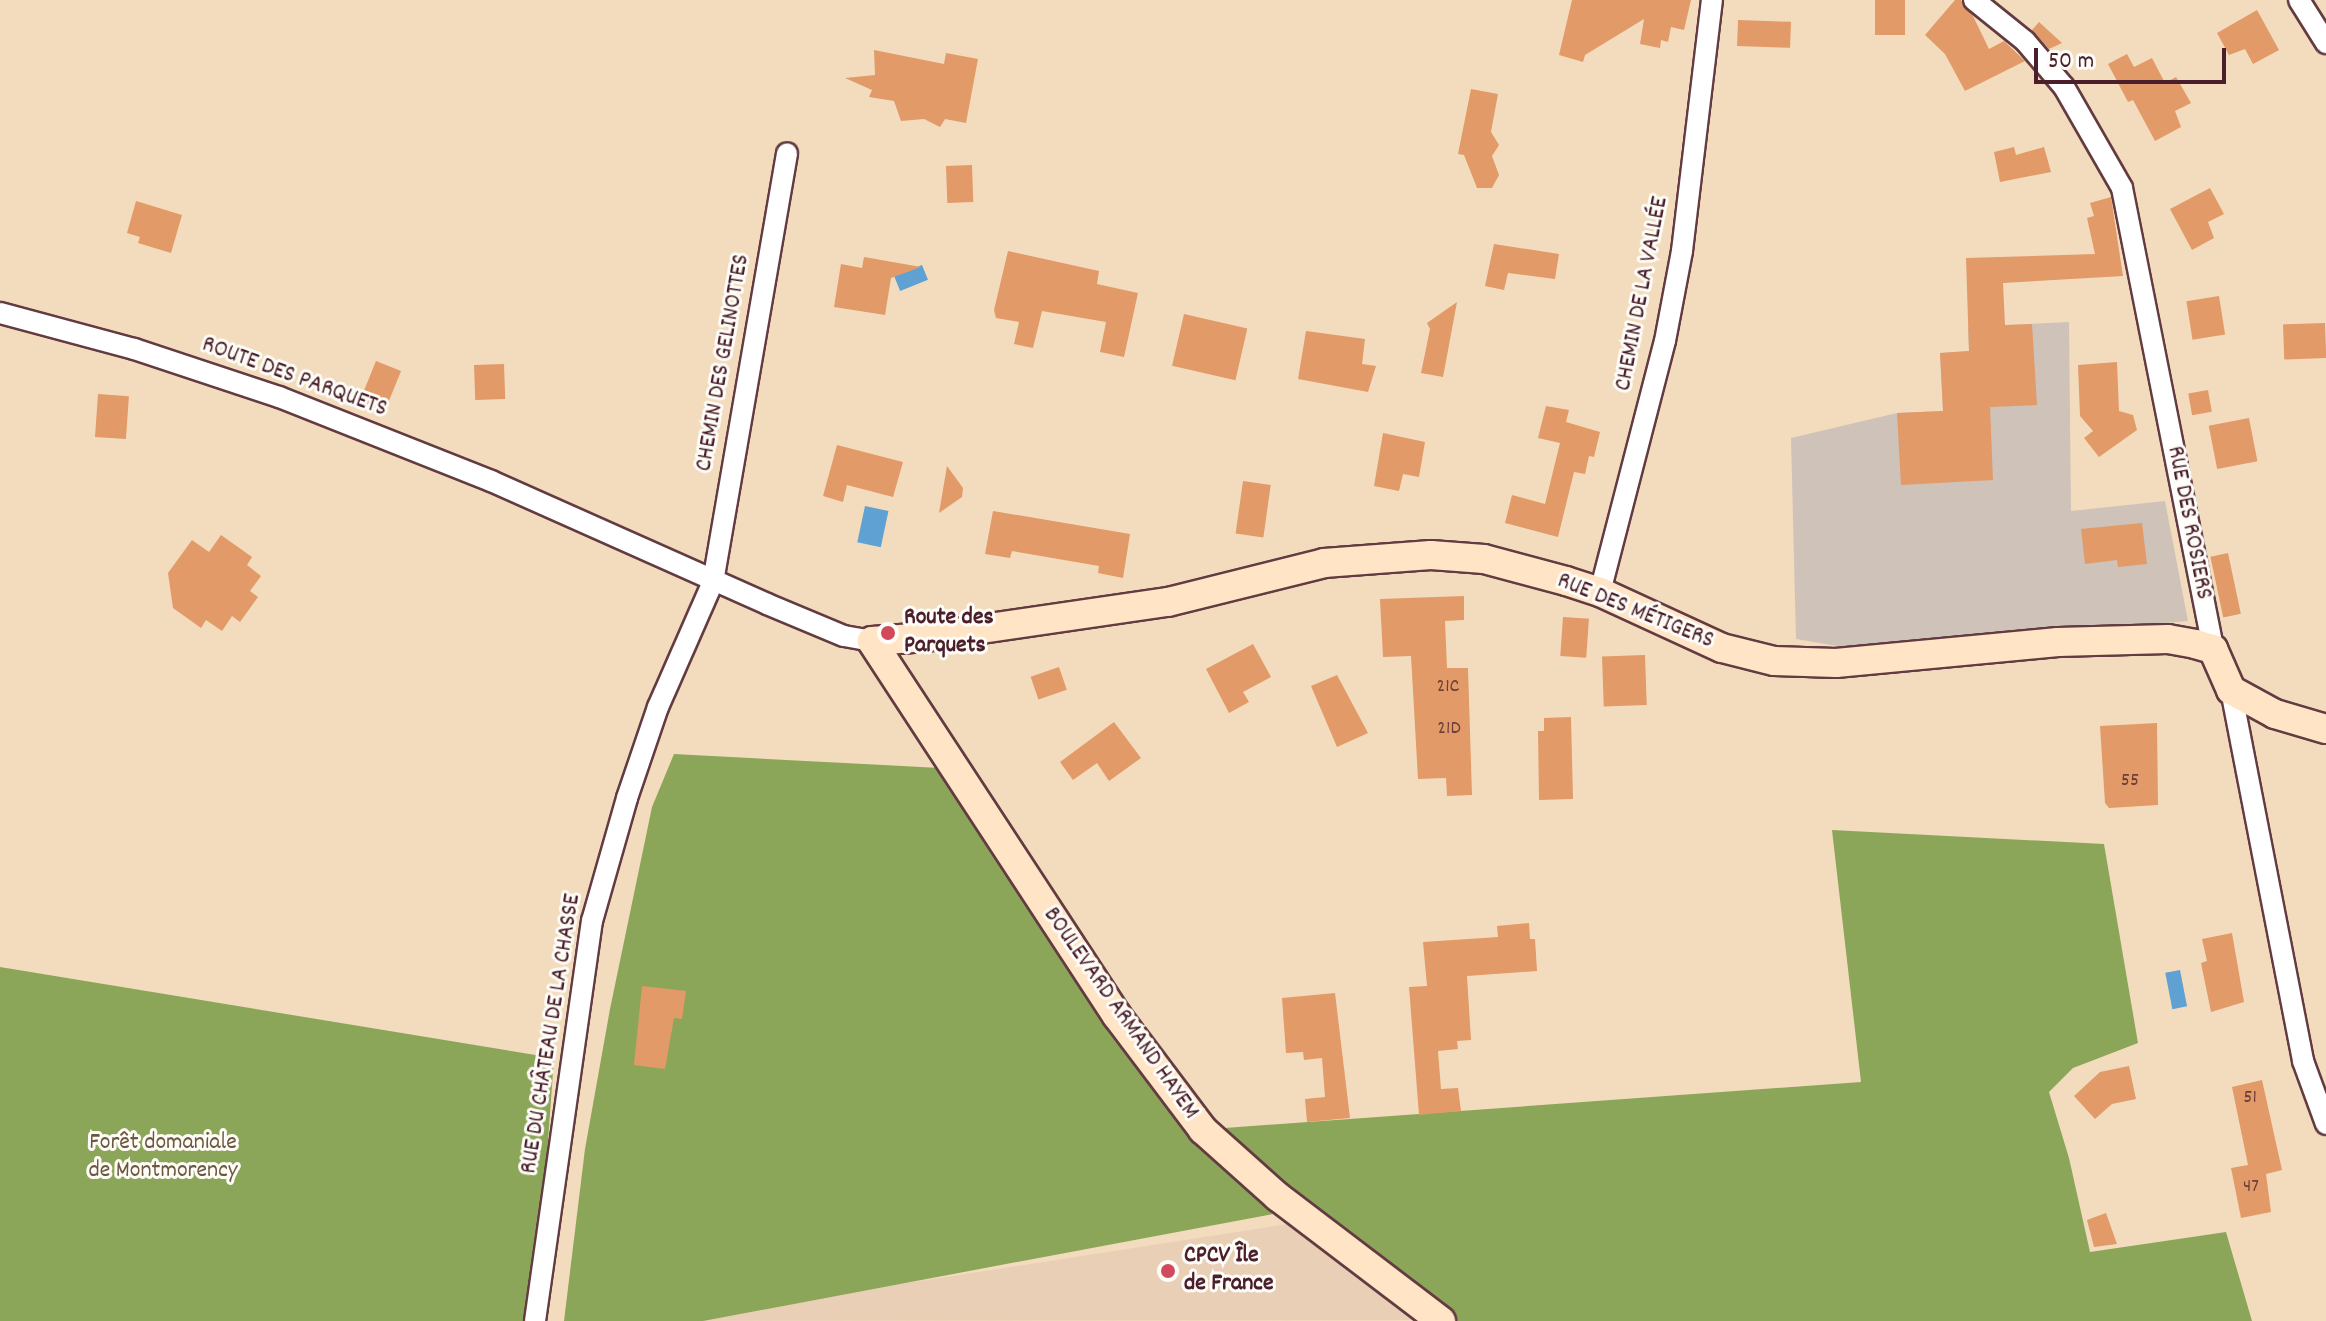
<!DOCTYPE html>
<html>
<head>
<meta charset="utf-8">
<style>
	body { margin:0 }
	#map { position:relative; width:2326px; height:1321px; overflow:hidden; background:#f3dcbd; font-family:Dekko,sans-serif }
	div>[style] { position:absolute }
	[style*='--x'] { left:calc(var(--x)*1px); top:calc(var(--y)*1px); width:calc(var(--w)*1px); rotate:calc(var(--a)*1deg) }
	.built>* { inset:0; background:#e9cfb6 }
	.industrial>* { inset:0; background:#cec2b9 }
	.forest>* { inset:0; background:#8ca659 }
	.water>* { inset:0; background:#5fa1d3; transform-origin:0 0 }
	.building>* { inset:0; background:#e19a68; transform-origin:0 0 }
	.roads { filter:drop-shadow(2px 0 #633b41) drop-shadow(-2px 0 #633b41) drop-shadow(0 2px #633b41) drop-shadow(0 -2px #633b41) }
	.street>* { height:20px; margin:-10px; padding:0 10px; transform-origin:10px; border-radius:10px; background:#fff }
	.secondary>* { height:28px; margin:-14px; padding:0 14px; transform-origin:14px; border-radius:14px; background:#ffe4c6 }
	.dots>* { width:22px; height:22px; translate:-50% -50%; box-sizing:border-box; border:4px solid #fdfcf7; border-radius:50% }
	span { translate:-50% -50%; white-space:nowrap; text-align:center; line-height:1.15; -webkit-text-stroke:6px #fdfcf7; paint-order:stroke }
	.number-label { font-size:20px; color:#703e3a }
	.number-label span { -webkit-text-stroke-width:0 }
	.street-label { font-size:24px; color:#4a1f2b }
	.poi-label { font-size:24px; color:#4a1f2b; font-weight:700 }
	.left { translate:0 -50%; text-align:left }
	.park-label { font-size:24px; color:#6e573f }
	.scale { position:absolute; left:2034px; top:48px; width:192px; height:36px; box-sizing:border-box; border:4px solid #4a1f2b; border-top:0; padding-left:10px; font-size:24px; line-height:28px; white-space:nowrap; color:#4a1f2b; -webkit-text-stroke:6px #fdfcf7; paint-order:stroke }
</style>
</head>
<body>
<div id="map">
	<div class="built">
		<i style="clip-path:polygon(1295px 1223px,1419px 1320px,661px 1321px)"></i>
	</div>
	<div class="industrial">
		<i style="clip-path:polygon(2069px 322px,2071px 511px,2165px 501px,2188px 621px,1855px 649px,1796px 639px,1791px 438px,1897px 413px,1943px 411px,1940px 353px,1969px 351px,1968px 327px)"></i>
	</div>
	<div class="forest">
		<i style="clip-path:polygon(674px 754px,940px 768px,1278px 1213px,703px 1321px,564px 1321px,585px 1149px,610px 1009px,652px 807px)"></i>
		<i style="clip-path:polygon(1832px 830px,2104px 844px,2138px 1043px,2073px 1068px,2049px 1092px,2069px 1158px,2090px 1252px,2226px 1232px,2252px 1321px,1454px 1321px,1211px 1129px,1861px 1082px)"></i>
		<i style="clip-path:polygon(0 967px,554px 1058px,535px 1321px,0 1321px)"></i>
	</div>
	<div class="water">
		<i style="left:922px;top:265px;width:16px;height:30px;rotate:68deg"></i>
		<i style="left:865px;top:506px;width:24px;height:37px;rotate:12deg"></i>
		<i style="left:2180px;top:970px;width:37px;height:15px;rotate:79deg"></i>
	</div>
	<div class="building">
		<i style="clip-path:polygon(1572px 0,1691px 0,1684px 30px,1671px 27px,1668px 42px,1661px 40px,1660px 48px,1640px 44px,1644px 19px,1585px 55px,1583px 62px,1559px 55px)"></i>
		<i style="left:1875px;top:0;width:30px;height:35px"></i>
		<i style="clip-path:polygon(1955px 0,1961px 0,1973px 16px,1989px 49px,2004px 41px,2025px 61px,1965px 91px,1945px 54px,1925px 35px)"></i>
		<i style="clip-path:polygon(2257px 10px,2279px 50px,2253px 64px,2245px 49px,2229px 55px,2217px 33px)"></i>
		<i style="left:1738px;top:20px;width:53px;height:26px;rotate:2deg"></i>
		<i style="clip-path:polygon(2039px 22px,2062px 43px,2049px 49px,2032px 30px)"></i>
		<i style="clip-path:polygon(874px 50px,944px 64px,946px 53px,978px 59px,966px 123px,945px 119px,940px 127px,924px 119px,901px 121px,894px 101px,869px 97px,872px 90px,845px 78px,875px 75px)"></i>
		<i style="clip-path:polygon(2127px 54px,2134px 67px,2152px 58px,2165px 83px,2176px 77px,2191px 103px,2175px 111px,2181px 127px,2155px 141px,2133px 100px,2128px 102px,2108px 64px)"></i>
		<i style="clip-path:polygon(1471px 89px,1498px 94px,1491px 132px,1499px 145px,1492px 156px,1499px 175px,1492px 188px,1477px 188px,1464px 155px,1458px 154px)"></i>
		<i style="clip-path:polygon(2014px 147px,2016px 155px,2044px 147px,2051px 172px,2000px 182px,1994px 152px)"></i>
		<i style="left:972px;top:165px;width:37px;height:26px;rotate:88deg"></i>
		<i style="clip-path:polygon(2210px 188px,2224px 214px,2208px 222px,2214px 238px,2192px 250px,2170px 209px)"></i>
		<i style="clip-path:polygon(2111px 197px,2123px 276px,2003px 283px,2005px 325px,2032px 324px,2037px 405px,1990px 407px,1993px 480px,1901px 485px,1897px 413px,1943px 411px,1940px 353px,1969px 351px,1966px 258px,2095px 254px,2087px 218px,2094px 216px,2090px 203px)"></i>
		<i style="clip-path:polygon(136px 201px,182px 215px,171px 253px,138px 243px,140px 237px,127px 233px)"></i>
		<i style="clip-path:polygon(1494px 244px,1559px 254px,1555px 279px,1508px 273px,1504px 290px,1485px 286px)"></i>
		<i style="clip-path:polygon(1008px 251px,1099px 271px,1097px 284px,1138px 293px,1124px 357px,1100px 352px,1106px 322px,1042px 311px,1033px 348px,1014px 344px,1019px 322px,996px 318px,994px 310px)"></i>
		<i style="clip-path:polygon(864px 257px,921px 267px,891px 278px,885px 315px,834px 307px,841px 264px,862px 268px)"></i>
		<i style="left:2219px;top:296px;width:39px;height:33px;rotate:81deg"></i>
		<i style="clip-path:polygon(1457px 302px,1443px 377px,1421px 373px,1430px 329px,1427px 323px)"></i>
		<i style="left:1184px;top:314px;width:65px;height:53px;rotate:13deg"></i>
		<i style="left:2325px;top:323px;width:35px;height:42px;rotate:88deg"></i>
		<i style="clip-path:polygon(1306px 331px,1365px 339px,1362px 364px,1376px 366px,1368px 392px,1298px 379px)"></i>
		<i style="left:376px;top:361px;width:27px;height:48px;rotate:22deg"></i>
		<i style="clip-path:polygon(2117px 362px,2119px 411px,2133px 415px,2137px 430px,2099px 457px,2084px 438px,2093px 431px,2080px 416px,2078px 365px)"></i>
		<i style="left:504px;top:364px;width:35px;height:30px;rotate:88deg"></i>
		<i style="left:2208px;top:390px;width:22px;height:20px;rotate:80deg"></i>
		<i style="left:98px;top:394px;width:31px;height:43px;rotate:4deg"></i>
		<i style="clip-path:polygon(1546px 406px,1569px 410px,1566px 422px,1600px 432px,1594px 457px,1589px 456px,1585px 474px,1574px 472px,1558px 537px,1505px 523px,1512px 495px,1545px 504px,1560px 443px,1538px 438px)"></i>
		<i style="left:2249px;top:418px;width:44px;height:41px;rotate:79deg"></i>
		<i style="clip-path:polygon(1383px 433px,1425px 442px,1419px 477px,1403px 474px,1399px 491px,1374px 486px)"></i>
		<i style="clip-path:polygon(837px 445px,903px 462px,893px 497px,847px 485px,843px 502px,823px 496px)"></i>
		<i style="clip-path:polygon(947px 466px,963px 488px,962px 497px,939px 513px)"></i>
		<i style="left:1243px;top:481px;width:28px;height:53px;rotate:8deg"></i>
		<i style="clip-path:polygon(993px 511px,1130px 534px,1123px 578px,1098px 573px,1099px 566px,1012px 551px,1010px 558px,985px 554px)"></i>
		<i style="clip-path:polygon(2142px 523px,2147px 564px,2118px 567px,2117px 560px,2085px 564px,2081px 529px)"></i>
		<i style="clip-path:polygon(221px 535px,252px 557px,247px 565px,261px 576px,250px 591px,258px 597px,240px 622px,232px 616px,222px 631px,206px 620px,201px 628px,173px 608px,168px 573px,192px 540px,209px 552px)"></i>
		<i style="left:2228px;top:553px;width:62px;height:18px;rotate:78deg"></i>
		<i style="clip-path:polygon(1464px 596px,1464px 620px,1445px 621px,1447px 668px,1468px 668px,1472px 795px,1447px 796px,1446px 778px,1418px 779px,1411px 656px,1383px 657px,1380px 599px)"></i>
		<i style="left:1563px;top:617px;width:26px;height:39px;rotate:4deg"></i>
		<i style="clip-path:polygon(1253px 644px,1271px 677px,1243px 692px,1249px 702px,1229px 713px,1206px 669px)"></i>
		<i style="left:1645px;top:655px;width:50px;height:43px;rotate:88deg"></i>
		<i style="left:1059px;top:667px;width:24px;height:30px;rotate:71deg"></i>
		<i style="clip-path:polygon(1337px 675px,1368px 733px,1337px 747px,1311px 686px)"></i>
		<i style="clip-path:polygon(1571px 717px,1573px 799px,1539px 800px,1538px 731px,1544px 731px,1544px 718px)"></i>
		<i style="clip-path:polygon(1114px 722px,1141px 758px,1109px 781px,1097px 763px,1073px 780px,1060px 762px)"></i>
		<i style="clip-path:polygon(2157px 723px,2158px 805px,2109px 808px,2105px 803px,2100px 726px)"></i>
		<i style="clip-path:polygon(1529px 923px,1530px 939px,1535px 939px,1537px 971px,1467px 976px,1471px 1040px,1457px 1041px,1458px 1049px,1438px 1051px,1441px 1089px,1458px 1088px,1461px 1111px,1419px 1115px,1409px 987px,1427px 986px,1423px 942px,1498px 937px,1497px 926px)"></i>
		<i style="clip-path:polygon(2232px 933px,2244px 1002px,2211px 1012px,2201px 963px,2207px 961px,2202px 939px)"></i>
		<i style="clip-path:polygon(642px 986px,686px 991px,682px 1019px,674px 1018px,665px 1069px,634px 1065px)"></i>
		<i style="clip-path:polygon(1335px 993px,1350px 1118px,1307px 1122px,1305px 1099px,1325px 1097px,1322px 1058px,1304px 1060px,1303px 1052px,1286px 1053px,1282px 998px)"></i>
		<i style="clip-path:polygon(2129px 1066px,2136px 1099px,2112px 1104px,2095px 1119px,2074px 1096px,2100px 1072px)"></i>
		<i style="clip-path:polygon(2262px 1080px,2282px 1170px,2266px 1174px,2271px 1212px,2241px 1218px,2231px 1168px,2248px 1165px,2232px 1087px)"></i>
		<i style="clip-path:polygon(2106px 1213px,2117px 1244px,2094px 1247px,2087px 1220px)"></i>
	</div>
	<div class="roads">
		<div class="street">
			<i style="--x:1974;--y:0;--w:65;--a:38.8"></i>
			<i style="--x:2025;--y:41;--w:60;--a:49.7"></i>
			<i style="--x:2064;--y:87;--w:116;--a:60.1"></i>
			<i style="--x:2122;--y:188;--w:470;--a:78.8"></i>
			<i style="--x:2299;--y:0;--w:51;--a:57.9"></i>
			<i style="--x:0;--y:313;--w:139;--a:15"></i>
			<i style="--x:134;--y:349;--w:153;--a:18.3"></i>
			<i style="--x:279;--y:397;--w:228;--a:21.6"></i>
			<i style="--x:491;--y:481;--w:302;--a:24"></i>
			<i style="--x:767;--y:604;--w:83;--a:22.6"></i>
			<i style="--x:844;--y:636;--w:28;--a:10"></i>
			<i style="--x:1600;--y:592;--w:259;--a:-75.5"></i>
			<i style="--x:1665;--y:341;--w:92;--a:-79.3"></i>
			<i style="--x:1682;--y:251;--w:253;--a:-83.2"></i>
			<i style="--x:2231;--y:690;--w:378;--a:79"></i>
			<i style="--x:2303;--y:1061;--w:67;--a:69.9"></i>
			<i style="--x:535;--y:1321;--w:404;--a:-81.9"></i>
			<i style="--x:592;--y:921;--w:128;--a:-74.1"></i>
			<i style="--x:627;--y:798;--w:96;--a:-71.2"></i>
			<i style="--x:658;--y:707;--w:137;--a:-66.3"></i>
			<i style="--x:713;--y:582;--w:435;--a:-80.2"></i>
		</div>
		<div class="secondary">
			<i style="--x:1441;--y:1321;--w:205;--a:-142.7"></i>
			<i style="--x:1278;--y:1197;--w:101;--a:-138.2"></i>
			<i style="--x:1203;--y:1130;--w:143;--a:-127"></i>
			<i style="--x:1117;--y:1016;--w:448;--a:-123.2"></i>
			<i style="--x:872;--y:641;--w:55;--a:-4.2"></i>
			<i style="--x:927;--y:637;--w:244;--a:-8.3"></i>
			<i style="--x:1168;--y:602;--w:161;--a:-14"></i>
			<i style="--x:1324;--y:563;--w:107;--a:-4.3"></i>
			<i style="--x:1431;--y:555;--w:53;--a:4.3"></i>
			<i style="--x:1484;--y:559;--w:85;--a:15"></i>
			<i style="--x:1566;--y:581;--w:36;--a:18"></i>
			<i style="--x:1600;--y:592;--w:134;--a:24.7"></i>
			<i style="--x:1722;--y:648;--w:54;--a:14"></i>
			<i style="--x:1774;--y:661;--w:62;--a:1.8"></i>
			<i style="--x:1836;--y:663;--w:223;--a:-5.4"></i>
			<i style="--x:2058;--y:642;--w:110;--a:-1.6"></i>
			<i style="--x:2168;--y:639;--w:27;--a:10"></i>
			<i style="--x:2195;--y:644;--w:19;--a:16"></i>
			<i style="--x:2213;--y:649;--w:45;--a:66.3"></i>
			<i style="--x:2231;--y:690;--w:50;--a:28.6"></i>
			<i style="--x:2275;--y:714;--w:53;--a:16.4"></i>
		</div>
	</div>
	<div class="dots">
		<i style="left:888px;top:633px;background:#d1495b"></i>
		<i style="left:1168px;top:1271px;background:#d1495b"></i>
	</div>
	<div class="number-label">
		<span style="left:1448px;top:687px">21C</span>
		<span style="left:1449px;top:729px">21D</span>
		<span style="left:2130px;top:781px">55</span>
		<span style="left:2250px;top:1098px">51</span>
		<span style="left:2251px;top:1187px">47</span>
	</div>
	<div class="street-label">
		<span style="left:1643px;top:294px;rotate:-79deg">CHEMIN DE LA VALLÉE</span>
		<span style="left:724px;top:363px;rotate:-80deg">CHEMIN DES GELINOTTES</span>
		<span style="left:294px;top:378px;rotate:20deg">ROUTE DES PARQUETS</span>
		<span style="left:2188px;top:523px;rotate:79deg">RUE DES ROSIERS</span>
		<span style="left:1635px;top:612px;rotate:22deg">RUE DES MÉTIGERS</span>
		<span style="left:1120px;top:1014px;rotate:55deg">BOULEVARD ARMAND HAYEM</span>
		<span style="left:552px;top:1034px;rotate:-81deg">RUE DU CHÂTEAU DE LA CHASSE</span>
	</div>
	<div class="poi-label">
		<span class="left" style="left:904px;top:633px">Route des<br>Parquets</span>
		<span class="left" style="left:1184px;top:1271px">CPCV Île<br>de France</span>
	</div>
	<div class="park-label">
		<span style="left:163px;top:1158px">Forêt domaniale<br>de Montmorency</span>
	</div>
	<div class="scale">50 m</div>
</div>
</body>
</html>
